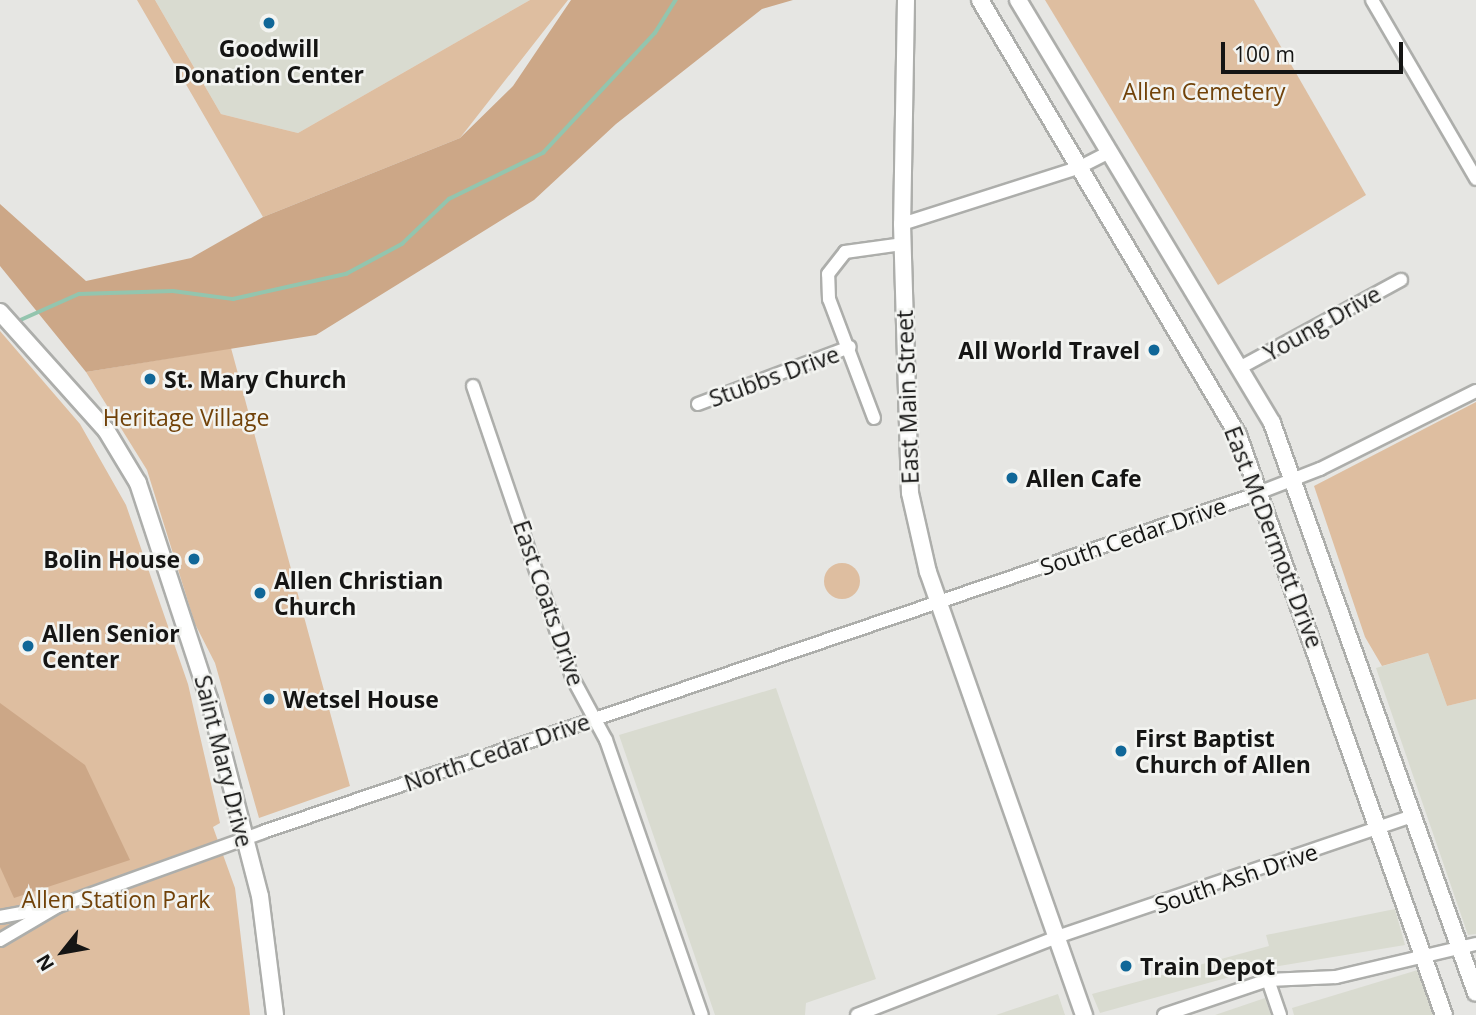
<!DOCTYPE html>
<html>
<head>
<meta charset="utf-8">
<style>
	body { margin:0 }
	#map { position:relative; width:1476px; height:1015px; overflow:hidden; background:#e6e6e3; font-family:"Open Sans",sans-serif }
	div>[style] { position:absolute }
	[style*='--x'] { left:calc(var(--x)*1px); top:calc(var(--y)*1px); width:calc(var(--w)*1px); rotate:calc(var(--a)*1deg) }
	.built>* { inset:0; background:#d9dbd0 }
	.green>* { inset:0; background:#debea0 }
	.round { border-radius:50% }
	.forest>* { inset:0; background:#cca787 }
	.stream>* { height:3.5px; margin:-1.75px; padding:0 1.75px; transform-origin:1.75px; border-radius:1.75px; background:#93c5ae }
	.roads { filter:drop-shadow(2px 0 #adaeab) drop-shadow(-2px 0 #adaeab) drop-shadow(0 2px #adaeab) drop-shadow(0 -2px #adaeab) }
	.street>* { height:12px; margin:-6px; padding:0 6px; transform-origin:6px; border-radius:6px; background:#fff }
	.secondary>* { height:16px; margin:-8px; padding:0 8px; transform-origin:8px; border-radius:8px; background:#fff }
	.dots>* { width:19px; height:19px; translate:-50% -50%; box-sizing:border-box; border:4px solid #f3f4f1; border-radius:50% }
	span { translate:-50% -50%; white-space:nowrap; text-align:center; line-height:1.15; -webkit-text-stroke:5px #f3f4f1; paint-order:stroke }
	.poi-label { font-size:23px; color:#151514; font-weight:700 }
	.right { translate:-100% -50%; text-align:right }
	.left { translate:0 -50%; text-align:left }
	.park-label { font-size:23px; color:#714209 }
	.street-label { font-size:23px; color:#151514 }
	.north { position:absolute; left:28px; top:917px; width:70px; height:70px; -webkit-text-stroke:5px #f3f4f1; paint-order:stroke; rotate:239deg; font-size:19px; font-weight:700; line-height:28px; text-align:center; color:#151514 }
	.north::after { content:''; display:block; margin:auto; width:24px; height:32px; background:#151514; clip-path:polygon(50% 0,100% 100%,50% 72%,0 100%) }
	.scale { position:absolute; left:1221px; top:42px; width:182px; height:32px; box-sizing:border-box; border:4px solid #151514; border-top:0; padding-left:9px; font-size:21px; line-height:24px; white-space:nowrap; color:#151514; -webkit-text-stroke:5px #f3f4f1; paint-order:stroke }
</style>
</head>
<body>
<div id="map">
	<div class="built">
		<i style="clip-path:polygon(155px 0,530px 0,298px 133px,221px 114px)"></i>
		<i style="clip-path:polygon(1428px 653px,1447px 706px,1476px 699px,1476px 934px,1468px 935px,1376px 668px)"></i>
		<i style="clip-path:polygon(776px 688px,876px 979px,806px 1003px,805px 1015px,715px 1015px,619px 735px)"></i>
		<i style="clip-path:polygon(1395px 909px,1405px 945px,1255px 970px,1100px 1013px,1092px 994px,1269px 946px,1266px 935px)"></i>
		<i style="clip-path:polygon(1421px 969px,1437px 1015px,1294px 1015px,1292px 1008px)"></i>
		<i style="clip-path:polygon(1058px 994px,1065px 1015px,996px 1015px)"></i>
		<i style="clip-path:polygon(1265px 998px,1271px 1015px,1215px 1015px)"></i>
	</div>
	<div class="green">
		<i style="clip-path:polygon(137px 0,155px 0,221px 114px,298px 133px,530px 0,568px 0,460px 138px,263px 217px)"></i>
		<i style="clip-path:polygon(1045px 0,1254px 0,1366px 195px,1218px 285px)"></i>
		<i style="clip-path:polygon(0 331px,80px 424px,126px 505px,188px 684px,220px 823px,213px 827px,235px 888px,250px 1015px,0 1015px)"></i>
		<i style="clip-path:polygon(231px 348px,350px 786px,259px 818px,215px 663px,195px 624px,147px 470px,86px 372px)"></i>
		<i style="clip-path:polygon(1476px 402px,1476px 699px,1447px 706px,1428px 653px,1382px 666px,1365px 637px,1314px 486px)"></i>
		<i class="round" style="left:824px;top:563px;width:36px;height:36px"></i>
	</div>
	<div class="forest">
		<i style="clip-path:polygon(571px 0,793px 0,762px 9px,616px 124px,534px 200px,316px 335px,86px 372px,0 266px,0 204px,86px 281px,191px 258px,263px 217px,460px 138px,513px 86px)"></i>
		<i style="clip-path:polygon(0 703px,85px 765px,130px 860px,14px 898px,0 867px)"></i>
	</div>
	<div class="stream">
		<i style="--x:16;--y:322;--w:69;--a:-24"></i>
		<i style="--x:79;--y:294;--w:94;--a:-1.8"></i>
		<i style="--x:173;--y:291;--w:61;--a:7.6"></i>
		<i style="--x:233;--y:299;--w:116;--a:-12.5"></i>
		<i style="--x:346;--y:274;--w:64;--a:-28.2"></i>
		<i style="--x:402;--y:244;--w:65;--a:-43.8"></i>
		<i style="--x:449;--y:199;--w:105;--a:-26.1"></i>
		<i style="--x:543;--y:153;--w:164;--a:-47"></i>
		<i style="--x:655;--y:33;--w:39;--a:-58"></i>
	</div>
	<div class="roads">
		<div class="street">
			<i style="--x:1372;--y:0;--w:207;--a:59.8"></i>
			<i style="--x:902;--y:224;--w:185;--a:-17.7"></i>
			<i style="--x:1078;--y:168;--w:35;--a:-27"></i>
			<i style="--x:1243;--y:366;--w:180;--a:-28.6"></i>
			<i style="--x:473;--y:386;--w:310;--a:71.2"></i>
			<i style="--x:573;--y:679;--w:69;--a:61.6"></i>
			<i style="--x:606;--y:740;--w:291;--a:70.8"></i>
			<i style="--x:698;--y:404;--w:162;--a:-20.6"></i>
			<i style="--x:874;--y:418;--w:127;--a:-110.7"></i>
			<i style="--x:829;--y:299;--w:25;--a:-92"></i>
			<i style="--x:828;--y:274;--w:28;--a:-52"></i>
			<i style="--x:845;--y:252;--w:59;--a:-7.9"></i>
			<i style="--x:0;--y:917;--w:55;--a:-10.5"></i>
			<i style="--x:0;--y:940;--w:67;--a:-30.4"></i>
			<i style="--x:58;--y:906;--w:218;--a:-19.8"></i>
			<i style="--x:263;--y:832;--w:1046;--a:-18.8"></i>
			<i style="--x:1253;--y:495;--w:72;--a:-21.2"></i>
			<i style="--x:1320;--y:469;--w:174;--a:-26.6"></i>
			<i style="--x:1268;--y:980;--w:37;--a:71"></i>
			<i style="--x:857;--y:1015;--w:215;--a:-21.3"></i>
			<i style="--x:1057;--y:937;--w:376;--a:-18.8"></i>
			<i style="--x:1164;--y:1015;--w:110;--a:-18.6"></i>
			<i style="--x:1268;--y:980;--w:68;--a:-2.5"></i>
			<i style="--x:1336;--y:977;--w:144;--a:-13.3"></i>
		</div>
		<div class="secondary">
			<i style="--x:906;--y:0;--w:224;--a:91"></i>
			<i style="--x:902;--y:224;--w:269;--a:88.3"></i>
			<i style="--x:910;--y:493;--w:81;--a:77.2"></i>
			<i style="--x:928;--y:572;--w:470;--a:70.6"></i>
			<i style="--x:980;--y:0;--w:506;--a:59.33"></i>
			<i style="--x:1238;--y:435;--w:615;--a:70.45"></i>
			<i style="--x:1018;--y:0;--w:493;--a:59"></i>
			<i style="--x:1272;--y:423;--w:605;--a:70.31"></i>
			<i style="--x:0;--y:312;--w:159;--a:48.1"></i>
			<i style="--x:106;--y:430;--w:62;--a:58.9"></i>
			<i style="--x:138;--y:483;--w:227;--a:71.8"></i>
			<i style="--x:209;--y:699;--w:203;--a:75.5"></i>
			<i style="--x:260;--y:896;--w:120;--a:82.8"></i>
		</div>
	</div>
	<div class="dots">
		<i style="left:269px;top:23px;background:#106798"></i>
		<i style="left:1154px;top:350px;background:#106798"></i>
		<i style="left:150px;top:379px;background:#106798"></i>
		<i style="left:1012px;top:478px;background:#106798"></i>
		<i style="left:194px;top:559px;background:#106798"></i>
		<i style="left:260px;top:593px;background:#106798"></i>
		<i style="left:28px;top:646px;background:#106798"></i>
		<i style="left:269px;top:699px;background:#106798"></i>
		<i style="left:1121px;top:751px;background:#106798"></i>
		<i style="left:1126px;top:966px;background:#106798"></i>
	</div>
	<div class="poi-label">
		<span style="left:269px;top:61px">Goodwill<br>Donation Center</span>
		<span class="right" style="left:1140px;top:350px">All World Travel</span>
		<span class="left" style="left:164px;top:379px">St. Mary Church</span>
		<span class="left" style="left:1026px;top:478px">Allen Cafe</span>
		<span class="right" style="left:180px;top:559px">Bolin House</span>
		<span class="left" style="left:274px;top:593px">Allen Christian<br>Church</span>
		<span class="left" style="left:42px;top:646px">Allen Senior<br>Center</span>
		<span class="left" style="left:283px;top:699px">Wetsel House</span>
		<span class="left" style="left:1135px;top:751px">First Baptist<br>Church of Allen</span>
		<span class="left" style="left:1140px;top:966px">Train Depot</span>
	</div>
	<div class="park-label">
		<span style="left:1204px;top:91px">Allen Cemetery</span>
		<span style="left:186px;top:417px">Heritage Village</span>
		<span style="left:116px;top:899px">Allen Station Park</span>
	</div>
	<div class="street-label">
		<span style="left:1322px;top:323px;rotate:-29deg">Young Drive</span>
		<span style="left:774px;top:376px;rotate:-20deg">Stubbs Drive</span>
		<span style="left:907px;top:397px;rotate:-92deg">East Main Street</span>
		<span style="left:1133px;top:536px;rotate:-19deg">South Cedar Drive</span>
		<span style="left:1274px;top:537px;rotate:69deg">East McDermott Drive</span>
		<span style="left:549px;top:603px;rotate:71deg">East Coats Drive</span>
		<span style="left:497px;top:752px;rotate:-19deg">North Cedar Drive</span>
		<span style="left:224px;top:761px;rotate:76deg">Saint Mary Drive</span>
		<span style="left:1236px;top:878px;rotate:-19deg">South Ash Drive</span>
	</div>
	<div class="north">N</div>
	<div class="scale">100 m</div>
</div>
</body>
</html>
